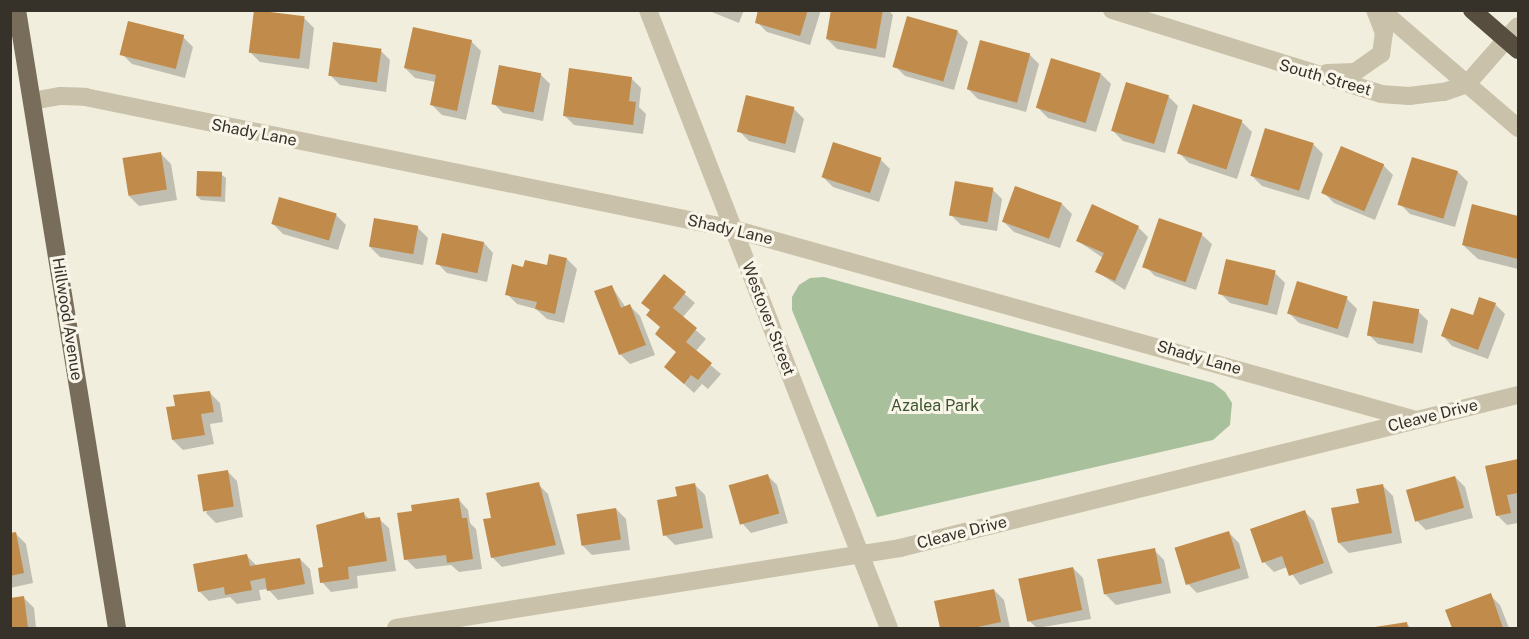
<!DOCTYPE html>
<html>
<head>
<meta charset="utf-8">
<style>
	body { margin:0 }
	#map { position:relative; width:1529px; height:639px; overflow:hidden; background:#f1eedd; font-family:"Public Sans",sans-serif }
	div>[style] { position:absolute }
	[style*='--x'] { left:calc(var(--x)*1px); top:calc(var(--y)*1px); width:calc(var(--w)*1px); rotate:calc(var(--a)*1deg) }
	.green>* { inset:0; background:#a9c09d }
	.shadow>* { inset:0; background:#0003 }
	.building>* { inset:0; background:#c18c4b; transform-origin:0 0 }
	.minor>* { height:18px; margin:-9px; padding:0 9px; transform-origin:9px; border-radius:9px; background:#c9c1a9 }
	.major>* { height:18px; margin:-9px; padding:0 9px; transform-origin:9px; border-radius:9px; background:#776d5a }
	.highway>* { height:18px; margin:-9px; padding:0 9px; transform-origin:9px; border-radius:9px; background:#574e40 }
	span { translate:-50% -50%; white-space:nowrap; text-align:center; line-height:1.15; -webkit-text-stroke:6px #f9f6e9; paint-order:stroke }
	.street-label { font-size:16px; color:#363129 }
	.park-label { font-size:16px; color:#3a532d }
	.frame { position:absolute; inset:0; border:12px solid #363129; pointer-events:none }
</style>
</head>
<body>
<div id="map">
	<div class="green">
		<i style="clip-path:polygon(824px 277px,1213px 383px,1225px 392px,1232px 403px,1230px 425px,1213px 440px,877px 517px,792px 310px,792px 297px,799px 285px,810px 278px)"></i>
	</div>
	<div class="shadow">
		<i style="clip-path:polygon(707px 10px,744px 10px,739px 23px)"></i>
		<i style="clip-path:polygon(760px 10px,821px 10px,810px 45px,767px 32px,757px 22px)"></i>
		<i style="clip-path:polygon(833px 10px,888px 10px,893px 15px,885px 58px,837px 49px,827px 39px)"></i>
		<i style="clip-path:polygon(304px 18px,314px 28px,309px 69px,260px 62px,250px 52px)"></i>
		<i style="clip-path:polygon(958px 32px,968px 42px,954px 90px,905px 76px,895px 66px)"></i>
		<i style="clip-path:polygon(183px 37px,193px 47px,185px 78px,132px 64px,122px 54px)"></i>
		<i style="clip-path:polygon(471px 41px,481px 51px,466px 120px,442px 115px,432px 105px,436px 82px,415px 78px,405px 68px)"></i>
		<i style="clip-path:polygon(380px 50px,390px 60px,386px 92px,340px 85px,330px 75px)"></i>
		<i style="clip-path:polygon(1029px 54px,1039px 64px,1026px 112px,978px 99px,968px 89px)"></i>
		<i style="clip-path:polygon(540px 74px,550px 84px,543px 121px,503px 113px,493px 103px)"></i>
		<i style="clip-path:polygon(1101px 74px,1111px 84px,1096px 132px,1048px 118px,1038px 108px)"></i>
		<i style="clip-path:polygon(631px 78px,641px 88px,639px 107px,646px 114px,643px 134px,574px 125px,564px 115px)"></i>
		<i style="clip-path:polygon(1168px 96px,1178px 106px,1165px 153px,1123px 141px,1113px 131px)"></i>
		<i style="clip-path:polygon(794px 109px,804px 119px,795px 153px,749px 141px,739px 131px)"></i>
		<i style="clip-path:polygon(1242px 122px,1252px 132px,1237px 179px,1189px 163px,1179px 153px)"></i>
		<i style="clip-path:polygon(1313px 144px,1323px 154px,1309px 200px,1262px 186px,1252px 176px)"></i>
		<i style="clip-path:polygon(161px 154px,171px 164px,177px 200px,139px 206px,129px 196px)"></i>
		<i style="clip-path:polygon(880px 159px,890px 169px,879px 202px,833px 187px,823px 177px)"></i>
		<i style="clip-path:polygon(1413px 159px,1458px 172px,1468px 182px,1455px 227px,1410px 214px,1400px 204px)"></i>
		<i style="clip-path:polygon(1383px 165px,1393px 175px,1375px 220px,1334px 203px,1324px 193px)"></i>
		<i style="clip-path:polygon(221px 174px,226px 178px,225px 202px,201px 200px,197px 196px)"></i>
		<i style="clip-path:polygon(992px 189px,1002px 199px,997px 231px,961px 225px,951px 215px)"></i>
		<i style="clip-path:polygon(1062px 204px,1072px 214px,1060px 248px,1014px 232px,1004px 222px)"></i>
		<i style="clip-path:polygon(1473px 206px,1518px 217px,1518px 269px,1478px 259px,1463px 245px)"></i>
		<i style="clip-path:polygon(336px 215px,346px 225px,338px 250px,283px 234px,273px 224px)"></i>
		<i style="clip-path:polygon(375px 220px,418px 228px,428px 238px,423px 265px,380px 257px,370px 247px)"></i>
		<i style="clip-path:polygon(1138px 227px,1148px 237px,1125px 290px,1097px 272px,1103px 258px,1078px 241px)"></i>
		<i style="clip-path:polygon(1202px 235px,1212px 244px,1196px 290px,1155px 276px,1145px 266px)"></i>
		<i style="clip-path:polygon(484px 243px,493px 253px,487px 282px,447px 273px,437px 263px)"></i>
		<i style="clip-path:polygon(567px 259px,577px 269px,564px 323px,547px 319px,536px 309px,517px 304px,507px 294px,524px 268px,548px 267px)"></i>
		<i style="clip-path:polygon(1275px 273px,1285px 283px,1277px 315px,1230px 303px,1220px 293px)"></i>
		<i style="clip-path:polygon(664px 276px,695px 303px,682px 318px,706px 339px,695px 352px,721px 374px,708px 389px,702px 384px,694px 393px,666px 367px,677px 353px,661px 328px)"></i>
		<i style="clip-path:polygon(612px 287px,626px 308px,630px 306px,640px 316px,655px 355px,630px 364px,620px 354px)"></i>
		<i style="clip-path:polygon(1347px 299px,1357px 309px,1348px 338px,1299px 323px,1289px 313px)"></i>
		<i style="clip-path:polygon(1495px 304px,1505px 314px,1488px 359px,1452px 346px,1443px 336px)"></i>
		<i style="clip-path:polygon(1418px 311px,1428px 321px,1422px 353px,1378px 344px,1368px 334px)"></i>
		<i style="clip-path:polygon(210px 393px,220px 403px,223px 422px,210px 424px,214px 444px,183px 450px,173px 440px,177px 407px)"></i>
		<i style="clip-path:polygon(1518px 461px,1518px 523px,1507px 525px,1497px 515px,1487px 467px)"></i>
		<i style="clip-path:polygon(227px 471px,237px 481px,243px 517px,216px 523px,206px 513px)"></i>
		<i style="clip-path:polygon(767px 475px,777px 485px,788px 523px,751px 533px,742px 523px)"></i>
		<i style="clip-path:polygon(1455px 477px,1465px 487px,1473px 518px,1426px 530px,1416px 520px)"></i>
		<i style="clip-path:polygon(538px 484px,548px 494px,565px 554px,502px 567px,492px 557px,493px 519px)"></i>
		<i style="clip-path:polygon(695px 485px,705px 495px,713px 538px,675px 545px,665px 535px,679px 498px)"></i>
		<i style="clip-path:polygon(1383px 486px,1393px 496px,1402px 543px,1349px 553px,1339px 543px,1361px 504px)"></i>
		<i style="clip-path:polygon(459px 500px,468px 510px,470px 523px,476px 529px,482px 569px,459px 572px,451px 565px,416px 569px,406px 559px,414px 513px)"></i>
		<i style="clip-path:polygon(616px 509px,626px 519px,630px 550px,592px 555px,582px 545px)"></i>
		<i style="clip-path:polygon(1304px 511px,1314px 521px,1333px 573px,1300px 585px,1287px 567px,1274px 572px,1264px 562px)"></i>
		<i style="clip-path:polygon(364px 514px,370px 520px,379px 519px,389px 528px,396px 571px,357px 576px,358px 588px,331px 592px,322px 582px,324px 569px)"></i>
		<i style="clip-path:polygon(1229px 533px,1239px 543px,1249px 578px,1197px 593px,1187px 583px)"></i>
		<i style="clip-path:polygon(16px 534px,26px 544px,33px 583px,10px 588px,10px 535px)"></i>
		<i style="clip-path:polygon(1154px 550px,1164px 560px,1171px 593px,1116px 605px,1106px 595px,1099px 561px)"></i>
		<i style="clip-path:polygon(247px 556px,257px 566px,300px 559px,310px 569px,314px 594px,278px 600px,268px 589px,259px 590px,261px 600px,237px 604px,230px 597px,209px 601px,199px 591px)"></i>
		<i style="clip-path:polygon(1073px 568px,1083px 578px,1091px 619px,1037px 628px,1028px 620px,1020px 579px)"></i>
		<i style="clip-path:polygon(994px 590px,1004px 600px,1010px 628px,942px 628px,936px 603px)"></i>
		<i style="clip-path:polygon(1490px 595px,1500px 605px,1509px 628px,1454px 628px,1447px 610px)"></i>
		<i style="clip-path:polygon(24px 598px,34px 608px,36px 628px,10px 628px,10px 600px)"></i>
		<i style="clip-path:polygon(1406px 623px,1411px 628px,1377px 628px)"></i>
	</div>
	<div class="building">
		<i style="left:254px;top:10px;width:51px;height:43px;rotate:7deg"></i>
		<i style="clip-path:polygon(758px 10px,808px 10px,800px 36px,755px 23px)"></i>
		<i style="clip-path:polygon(831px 10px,883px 10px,876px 49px,826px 39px)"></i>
		<i style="left:907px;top:16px;width:53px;height:53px;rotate:16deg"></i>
		<i style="left:128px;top:21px;width:58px;height:35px;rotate:14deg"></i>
		<i style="clip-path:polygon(413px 27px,472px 40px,457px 111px,430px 105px,436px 75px,404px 68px)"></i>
		<i style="left:980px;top:40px;width:52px;height:51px;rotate:15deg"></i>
		<i style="left:333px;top:42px;width:49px;height:34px;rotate:8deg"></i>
		<i style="left:1051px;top:58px;width:52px;height:52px;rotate:17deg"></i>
		<i style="left:499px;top:65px;width:43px;height:40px;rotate:11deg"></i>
		<i style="clip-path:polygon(569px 68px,632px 77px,629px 101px,636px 102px,633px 125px,563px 116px)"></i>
		<i style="left:1126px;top:82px;width:45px;height:51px;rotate:17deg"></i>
		<i style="left:746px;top:95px;width:50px;height:38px;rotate:14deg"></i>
		<i style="left:1193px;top:104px;width:52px;height:52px;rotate:18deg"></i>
		<i style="left:1265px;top:128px;width:51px;height:50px;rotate:17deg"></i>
		<i style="left:833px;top:142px;width:51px;height:37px;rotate:18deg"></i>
		<i style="left:1341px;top:146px;width:47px;height:51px;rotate:23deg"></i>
		<i style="left:161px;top:152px;width:38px;height:39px;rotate:81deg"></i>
		<i style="left:1412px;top:157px;width:48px;height:50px;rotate:17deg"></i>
		<i style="left:197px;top:171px;width:25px;height:25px;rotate:2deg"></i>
		<i style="left:955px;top:181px;width:39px;height:35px;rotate:10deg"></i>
		<i style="left:1015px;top:186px;width:50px;height:38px;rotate:20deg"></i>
		<i style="left:279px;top:197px;width:60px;height:28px;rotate:16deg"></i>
		<i style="clip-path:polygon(1092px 204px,1139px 226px,1115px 281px,1095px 272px,1104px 253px,1076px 241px)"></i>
		<i style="clip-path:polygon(1472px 204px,1518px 216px,1518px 259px,1462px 245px)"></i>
		<i style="left:374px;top:218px;width:45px;height:29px;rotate:10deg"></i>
		<i style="left:1159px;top:218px;width:46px;height:52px;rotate:19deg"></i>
		<i style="left:442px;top:233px;width:43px;height:32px;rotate:12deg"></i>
		<i style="clip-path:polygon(549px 254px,567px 258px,555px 314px,535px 309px,537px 302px,505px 295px,512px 264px,523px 267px,525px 260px,547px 265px)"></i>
		<i style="left:1226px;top:259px;width:51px;height:36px;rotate:13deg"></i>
		<i style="clip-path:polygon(664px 274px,686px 292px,673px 308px,697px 328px,686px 342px,712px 363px,698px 380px,691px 375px,684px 384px,664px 367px,676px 352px,655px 334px,660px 327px,646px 315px,650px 310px,641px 303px)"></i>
		<i style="left:1297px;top:281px;width:53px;height:34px;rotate:17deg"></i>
		<i style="clip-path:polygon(612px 285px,621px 308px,630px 304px,646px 345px,619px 355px,594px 291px)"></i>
		<i style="clip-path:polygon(1479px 297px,1496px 303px,1478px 350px,1441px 336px,1451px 308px,1473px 315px)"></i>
		<i style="left:1373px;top:301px;width:47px;height:35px;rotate:10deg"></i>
		<i style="clip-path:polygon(210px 391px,214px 412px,201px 414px,205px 435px,172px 440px,166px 407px,175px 406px,173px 395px)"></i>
		<i style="clip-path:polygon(1518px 459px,1518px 493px,1507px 495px,1511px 513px,1496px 516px,1485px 466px)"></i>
		<i style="left:228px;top:470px;width:37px;height:31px;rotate:81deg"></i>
		<i style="left:768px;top:474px;width:41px;height:41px;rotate:74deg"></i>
		<i style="left:1455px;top:476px;width:33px;height:51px;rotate:74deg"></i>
		<i style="clip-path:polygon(539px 482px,556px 545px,491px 558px,483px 519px,491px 518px,486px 493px)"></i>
		<i style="clip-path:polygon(695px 483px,703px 528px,663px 536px,657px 500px,677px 496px,675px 487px)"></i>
		<i style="clip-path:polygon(1383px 484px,1392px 533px,1338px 543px,1331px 508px,1359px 503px,1356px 489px)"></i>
		<i style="clip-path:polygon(459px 498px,462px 518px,467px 518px,473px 559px,447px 563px,446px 555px,404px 560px,397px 513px,412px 511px,411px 505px)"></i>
		<i style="left:616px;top:508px;width:32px;height:40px;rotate:81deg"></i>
		<i style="clip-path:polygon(1305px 510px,1324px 563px,1289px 576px,1282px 556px,1262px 563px,1250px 529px)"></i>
		<i style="clip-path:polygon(364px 512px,365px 519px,380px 517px,387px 561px,348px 567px,349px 579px,320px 583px,318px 568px,323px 567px,316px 525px)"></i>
		<i style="left:1229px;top:531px;width:39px;height:57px;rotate:73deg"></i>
		<i style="clip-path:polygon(16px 532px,24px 573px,10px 576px,10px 533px)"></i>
		<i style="left:1155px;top:548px;width:36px;height:59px;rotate:79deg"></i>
		<i style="clip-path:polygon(247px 554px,250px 566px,300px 558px,305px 584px,267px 591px,265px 578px,250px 581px,252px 590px,225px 595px,224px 587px,198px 592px,193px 564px)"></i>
		<i style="left:1073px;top:567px;width:44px;height:56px;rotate:78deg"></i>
		<i style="clip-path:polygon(994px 589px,1001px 622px,973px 628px,940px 628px,934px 601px)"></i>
		<i style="clip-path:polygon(1491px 593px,1503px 628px,1452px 628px,1445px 610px)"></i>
		<i style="clip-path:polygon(24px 596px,28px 628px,10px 628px,10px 598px)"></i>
		<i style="clip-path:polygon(1407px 622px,1408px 628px,1375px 628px,1375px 627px)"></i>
	</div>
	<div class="minor">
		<i style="--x:648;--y:10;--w:663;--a:68.7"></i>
		<i style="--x:1112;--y:10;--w:282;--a:17.3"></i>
		<i style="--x:1381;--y:94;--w:28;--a:4"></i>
		<i style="--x:1409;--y:96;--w:35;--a:-7"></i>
		<i style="--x:1444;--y:92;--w:24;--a:-19"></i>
		<i style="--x:1467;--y:84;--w:77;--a:-48.7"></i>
		<i style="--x:1381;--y:10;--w:181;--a:40.7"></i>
		<i style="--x:1327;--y:73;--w:28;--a:-2"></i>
		<i style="--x:1355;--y:72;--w:32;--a:-35"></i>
		<i style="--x:1381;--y:54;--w:21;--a:-82"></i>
		<i style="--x:1384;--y:33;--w:25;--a:-111"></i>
		<i style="--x:32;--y:101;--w:29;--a:-10"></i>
		<i style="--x:61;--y:96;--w:24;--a:2"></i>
		<i style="--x:85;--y:97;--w:661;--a:11.51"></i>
		<i style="--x:733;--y:229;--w:709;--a:15.62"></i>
		<i style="--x:396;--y:628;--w:510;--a:-9.02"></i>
		<i style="--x:900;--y:548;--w:637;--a:-13.91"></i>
	</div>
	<div class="major">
		<i style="--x:17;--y:10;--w:626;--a:80.81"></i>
	</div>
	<div class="highway">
		<i style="--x:1472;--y:10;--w:61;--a:41"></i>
	</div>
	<div class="street-label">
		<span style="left:1325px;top:78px;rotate:16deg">South Street</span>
		<span style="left:254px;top:133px;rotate:11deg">Shady Lane</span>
		<span style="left:730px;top:230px;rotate:13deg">Shady Lane</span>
		<span style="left:67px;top:319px;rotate:81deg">Hillwood Avenue</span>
		<span style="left:768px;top:319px;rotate:69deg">Westover Street</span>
		<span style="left:1199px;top:358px;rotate:16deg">Shady Lane</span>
		<span style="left:1433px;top:416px;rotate:-14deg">Cleave Drive</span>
		<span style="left:962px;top:533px;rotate:-14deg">Cleave Drive</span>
	</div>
	<div class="park-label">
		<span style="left:935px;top:406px">Azalea Park</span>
	</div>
	<div class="frame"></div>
</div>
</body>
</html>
